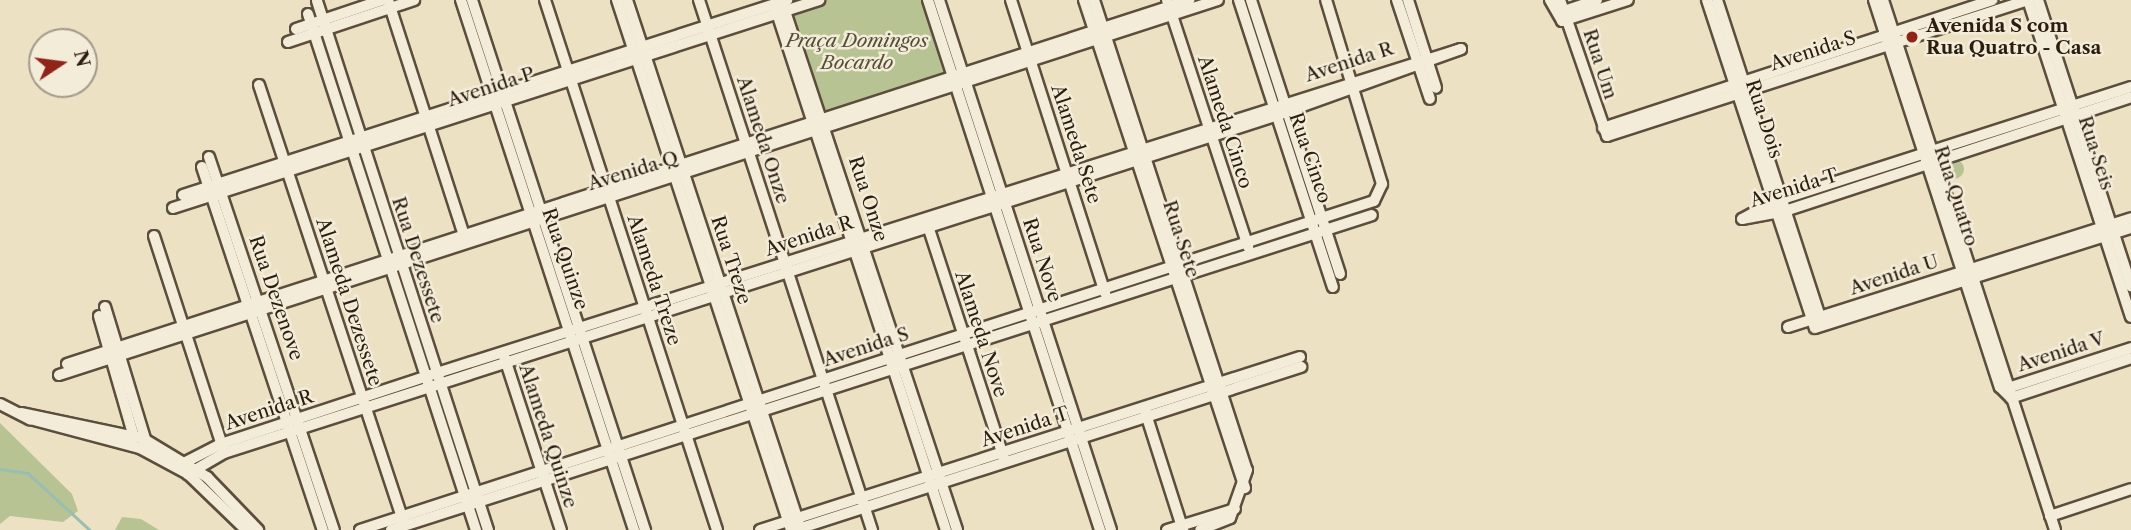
<!DOCTYPE html>
<html>
<head>
<meta charset="utf-8">
<style>
	body { margin:0 }
	#map { position:relative; width:2131px; height:530px; overflow:hidden; background:#ede1c4; font-family:"Libre Caslon Text",serif }
	div>[style] { position:absolute }
	[style*='--x'] { left:calc(var(--x)*1px); top:calc(var(--y)*1px); width:calc(var(--w)*1px); rotate:calc(var(--a)*1deg) }
	.green>* { inset:0; background:#b8c394 }
	.round { border-radius:50% }
	.stream>* { height:2.5px; margin:-1.25px; padding:0 1.25px; transform-origin:1.25px; border-radius:1.25px; background:#99beb2 }
	.roads { filter:drop-shadow(2px 0 #5c4e3c) drop-shadow(-2px 0 #5c4e3c) drop-shadow(0 2px #5c4e3c) drop-shadow(0 -2px #5c4e3c) }
	.minor>* { height:10px; margin:-5px; padding:0 5px; transform-origin:5px; border-radius:5px; background:#f3ecd9 }
	.dots>* { width:19px; height:19px; translate:-50% -50%; box-sizing:border-box; border:4px solid #f3ecd9; border-radius:50% }
	span { translate:-50% -50%; white-space:nowrap; text-align:center; line-height:1.15; -webkit-text-stroke:5px #f3ecd9; paint-order:stroke }
	.poi-label { font-size:19px; color:#2b1d0f; font-weight:700 }
	.left { translate:0 -50%; text-align:left }
	.park-label { font-size:19px; color:#554f37; font-style:italic }
	.street-label { font-size:19px; color:#2b1d0f }
	.north { position:absolute; left:28px; top:28px; width:70px; height:70px; box-sizing:border-box; background:#f3ecd9; border:2px solid #a39988; border-radius:50%; rotate:77deg; font-size:19px; font-weight:700; line-height:28px; text-align:center; color:#2b1d0f }
	.north::after { content:''; display:block; margin:auto; width:24px; height:32px; background:#8f2418; clip-path:polygon(50% 0,100% 100%,50% 72%,0 100%) }
</style>
</head>
<body>
<div id="map">
	<div class="green">
		<i style="clip-path:polygon(823px 0,927px 0,951px 75px,823px 116px,787px 12px)"></i>
		<i class="round" style="left:1944px;top:159px;width:20px;height:20px"></i>
		<i style="clip-path:polygon(0 423px,72px 494px,78px 511px,63px 522px,10px 516px,0 524px)"></i>
		<i style="clip-path:polygon(122px 517px,141px 519px,159px 530px,115px 530px)"></i>
	</div>
	<div class="stream">
		<i style="--x:0;--y:469;--w:28;--a:8"></i>
		<i style="--x:28;--y:473;--w:84;--a:42.6"></i>
	</div>
	<div class="roads">
		<div class="minor">
			<i style="--x:388;--y:0;--w:251;--a:72.1"></i>
			<i style="--x:461;--y:0;--w:558;--a:71.92"></i>
			<i style="--x:472;--y:0;--w:558;--a:71.92"></i>
			<i style="--x:545;--y:0;--w:557;--a:72.02"></i>
			<i style="--x:617;--y:0;--w:558;--a:71.82"></i>
			<i style="--x:627;--y:0;--w:558;--a:71.82"></i>
			<i style="--x:699;--y:0;--w:558;--a:71.92"></i>
			<i style="--x:928;--y:0;--w:557;--a:72.02"></i>
			<i style="--x:939;--y:0;--w:557;--a:72.02"></i>
			<i style="--x:1011;--y:0;--w:308;--a:72.2"></i>
			<i style="--x:1084;--y:0;--w:514;--a:71.74"></i>
			<i style="--x:1094;--y:0;--w:494;--a:72"></i>
			<i style="--x:1247;--y:470;--w:51;--a:109.5"></i>
			<i style="--x:1230;--y:518;--w:32;--a:158"></i>
			<i style="--x:1167;--y:0;--w:260;--a:71.8"></i>
			<i style="--x:1239;--y:0;--w:302;--a:71.9"></i>
			<i style="--x:1251;--y:0;--w:288;--a:72"></i>
			<i style="--x:1397;--y:0;--w:104;--a:71.6"></i>
			<i style="--x:1408;--y:0;--w:92;--a:72.3"></i>
			<i style="--x:1550;--y:0;--w:24;--a:60"></i>
			<i style="--x:1562;--y:21;--w:69;--a:-17.7"></i>
			<i style="--x:1560;--y:0;--w:144;--a:70.9"></i>
			<i style="--x:1607;--y:136;--w:441;--a:-17.9"></i>
			<i style="--x:1707;--y:0;--w:345;--a:71.8"></i>
			<i style="--x:1815;--y:328;--w:331;--a:-17.6"></i>
			<i style="--x:1717;--y:0;--w:340;--a:72"></i>
			<i style="--x:1874;--y:0;--w:407;--a:72"></i>
			<i style="--x:2000;--y:387;--w:16;--a:45"></i>
			<i style="--x:2011;--y:398;--w:126;--a:-18.4"></i>
			<i style="--x:1883;--y:0;--w:557;--a:72.02"></i>
			<i style="--x:2028;--y:0;--w:333;--a:72"></i>
			<i style="--x:2038;--y:0;--w:301;--a:72"></i>
			<i style="--x:317;--y:1;--w:556;--a:72.09"></i>
			<i style="--x:783;--y:5;--w:553;--a:71.66"></i>
			<i style="--x:776;--y:10;--w:547;--a:71.9"></i>
			<i style="--x:1558;--y:13;--w:41;--a:-18.4"></i>
			<i style="--x:308;--y:14;--w:543;--a:71.97"></i>
			<i style="--x:296;--y:29;--w:91;--a:-18.6"></i>
			<i style="--x:288;--y:42;--w:133;--a:-18.4"></i>
			<i style="--x:259;--y:85;--w:461;--a:71.7"></i>
			<i style="--x:2131;--y:87;--w:376;--a:162.2"></i>
			<i style="--x:1773;--y:202;--w:35;--a:151"></i>
			<i style="--x:1742;--y:219;--w:44;--a:-10.5"></i>
			<i style="--x:1785;--y:211;--w:364;--a:-18.2"></i>
			<i style="--x:1603;--y:128;--w:410;--a:-18.2"></i>
			<i style="--x:209;--y:157;--w:393;--a:71.5"></i>
			<i style="--x:202;--y:167;--w:383;--a:71.6"></i>
			<i style="--x:183;--y:195;--w:635;--a:-17.89"></i>
			<i style="--x:173;--y:208;--w:679;--a:-17.85"></i>
			<i style="--x:927;--y:223;--w:247;--a:71.9"></i>
			<i style="--x:154;--y:236;--w:223;--a:72"></i>
			<i style="--x:105;--y:307;--w:141;--a:73.1"></i>
			<i style="--x:99;--y:316;--w:126;--a:73.9"></i>
			<i style="--x:1788;--y:327;--w:360;--a:-17.6"></i>
			<i style="--x:504;--y:356;--w:183;--a:71.9"></i>
			<i style="--x:67;--y:364;--w:1180;--a:-17.97"></i>
			<i style="--x:59;--y:375;--w:1218;--a:-17.93"></i>
			<i style="--x:2005;--y:389;--w:133;--a:-18"></i>
			<i style="--x:0;--y:404;--w:34;--a:27"></i>
			<i style="--x:30;--y:419;--w:114;--a:14.8"></i>
			<i style="--x:140;--y:448;--w:55;--a:28.4"></i>
			<i style="--x:188;--y:474;--w:81;--a:44"></i>
			<i style="--x:1145;--y:411;--w:125;--a:72.3"></i>
			<i style="--x:21;--y:413;--w:126;--a:11.9"></i>
			<i style="--x:144;--y:439;--w:74;--a:31.1"></i>
			<i style="--x:207;--y:477;--w:74;--a:46.1"></i>
			<i style="--x:176;--y:467;--w:51;--a:-27.1"></i>
			<i style="--x:221;--y:444;--w:227;--a:-18.2"></i>
			<i style="--x:437;--y:373;--w:1074;--a:-17.56"></i>
			<i style="--x:1461;--y:49;--w:195;--a:160.2"></i>
			<i style="--x:1278;--y:115;--w:1107;--a:162.22"></i>
			<i style="--x:224;--y:453;--w:42;--a:149.7"></i>
			<i style="--x:2050;--y:516;--w:85;--a:-18.4"></i>
			<i style="--x:360;--y:530;--w:1066;--a:-17.98"></i>
			<i style="--x:1374;--y:201;--w:19;--a:-65"></i>
			<i style="--x:1382;--y:184;--w:192;--a:-106.9"></i>
			<i style="--x:391;--y:530;--w:1030;--a:-17.8"></i>
			<i style="--x:760;--y:530;--w:567;--a:-17.76"></i>
			<i style="--x:795;--y:530;--w:532;--a:-17.86"></i>
			<i style="--x:1167;--y:530;--w:71;--a:-17.2"></i>
		</div>
	</div>
	<div class="dots">
		<i style="left:1912px;top:37px;background:#8f2418"></i>
	</div>
	<div class="poi-label">
		<span class="left" style="left:1926px;top:37px">Avenida S com<br>Rua Quatro - Casa</span>
	</div>
	<div class="park-label">
		<span style="left:857px;top:52px">Praça Domingos<br>Bocardo</span>
	</div>
	<div class="street-label">
		<span style="left:1813px;top:51px;rotate:-18deg">Avenida S</span>
		<span style="left:1349px;top:62px;rotate:-18deg">Avenida R</span>
		<span style="left:1600px;top:64px;rotate:72deg">Rua Um</span>
		<span style="left:491px;top:87px;rotate:-18deg">Avenida P</span>
		<span style="left:1764px;top:119px;rotate:72deg">Rua Dois</span>
		<span style="left:1225px;top:122px;rotate:72deg">Alameda Cinco</span>
		<span style="left:763px;top:140px;rotate:72deg">Alameda Onze</span>
		<span style="left:1076px;top:144px;rotate:72deg">Alameda Sete</span>
		<span style="left:2096px;top:153px;rotate:72deg">Rua Seis</span>
		<span style="left:1310px;top:158px;rotate:71deg">Rua Cinco</span>
		<span style="left:633px;top:171px;rotate:-17deg">Avenida Q</span>
		<span style="left:1794px;top:188px;rotate:-17deg">Avenida T</span>
		<span style="left:1956px;top:196px;rotate:72deg">Rua Quatro</span>
		<span style="left:868px;top:199px;rotate:72deg">Rua Onze</span>
		<span style="left:809px;top:236px;rotate:-18deg">Avenida R</span>
		<span style="left:1181px;top:239px;rotate:72deg">Rua Sete</span>
		<span style="left:565px;top:259px;rotate:71deg">Rua Quinze</span>
		<span style="left:418px;top:260px;rotate:72deg">Rua Dezessete</span>
		<span style="left:731px;top:260px;rotate:72deg">Rua Treze</span>
		<span style="left:1042px;top:260px;rotate:72deg">Rua Nove</span>
		<span style="left:1894px;top:275px;rotate:-18deg">Avenida U</span>
		<span style="left:654px;top:280px;rotate:72deg">Alameda Treze</span>
		<span style="left:276px;top:298px;rotate:71deg">Rua Dezenove</span>
		<span style="left:349px;top:302px;rotate:72deg">Alameda Dezessete</span>
		<span style="left:981px;top:334px;rotate:72deg">Alameda Nove</span>
		<span style="left:866px;top:347px;rotate:-18deg">Avenida S</span>
		<span style="left:2061px;top:352px;rotate:-18deg">Avenida V</span>
		<span style="left:269px;top:410px;rotate:-18deg">Avenida R</span>
		<span style="left:1025px;top:427px;rotate:-18deg">Avenida T</span>
		<span style="left:548px;top:436px;rotate:72deg">Alameda Quinze</span>
	</div>
	<div class="north">N</div>
</div>
</body>
</html>
